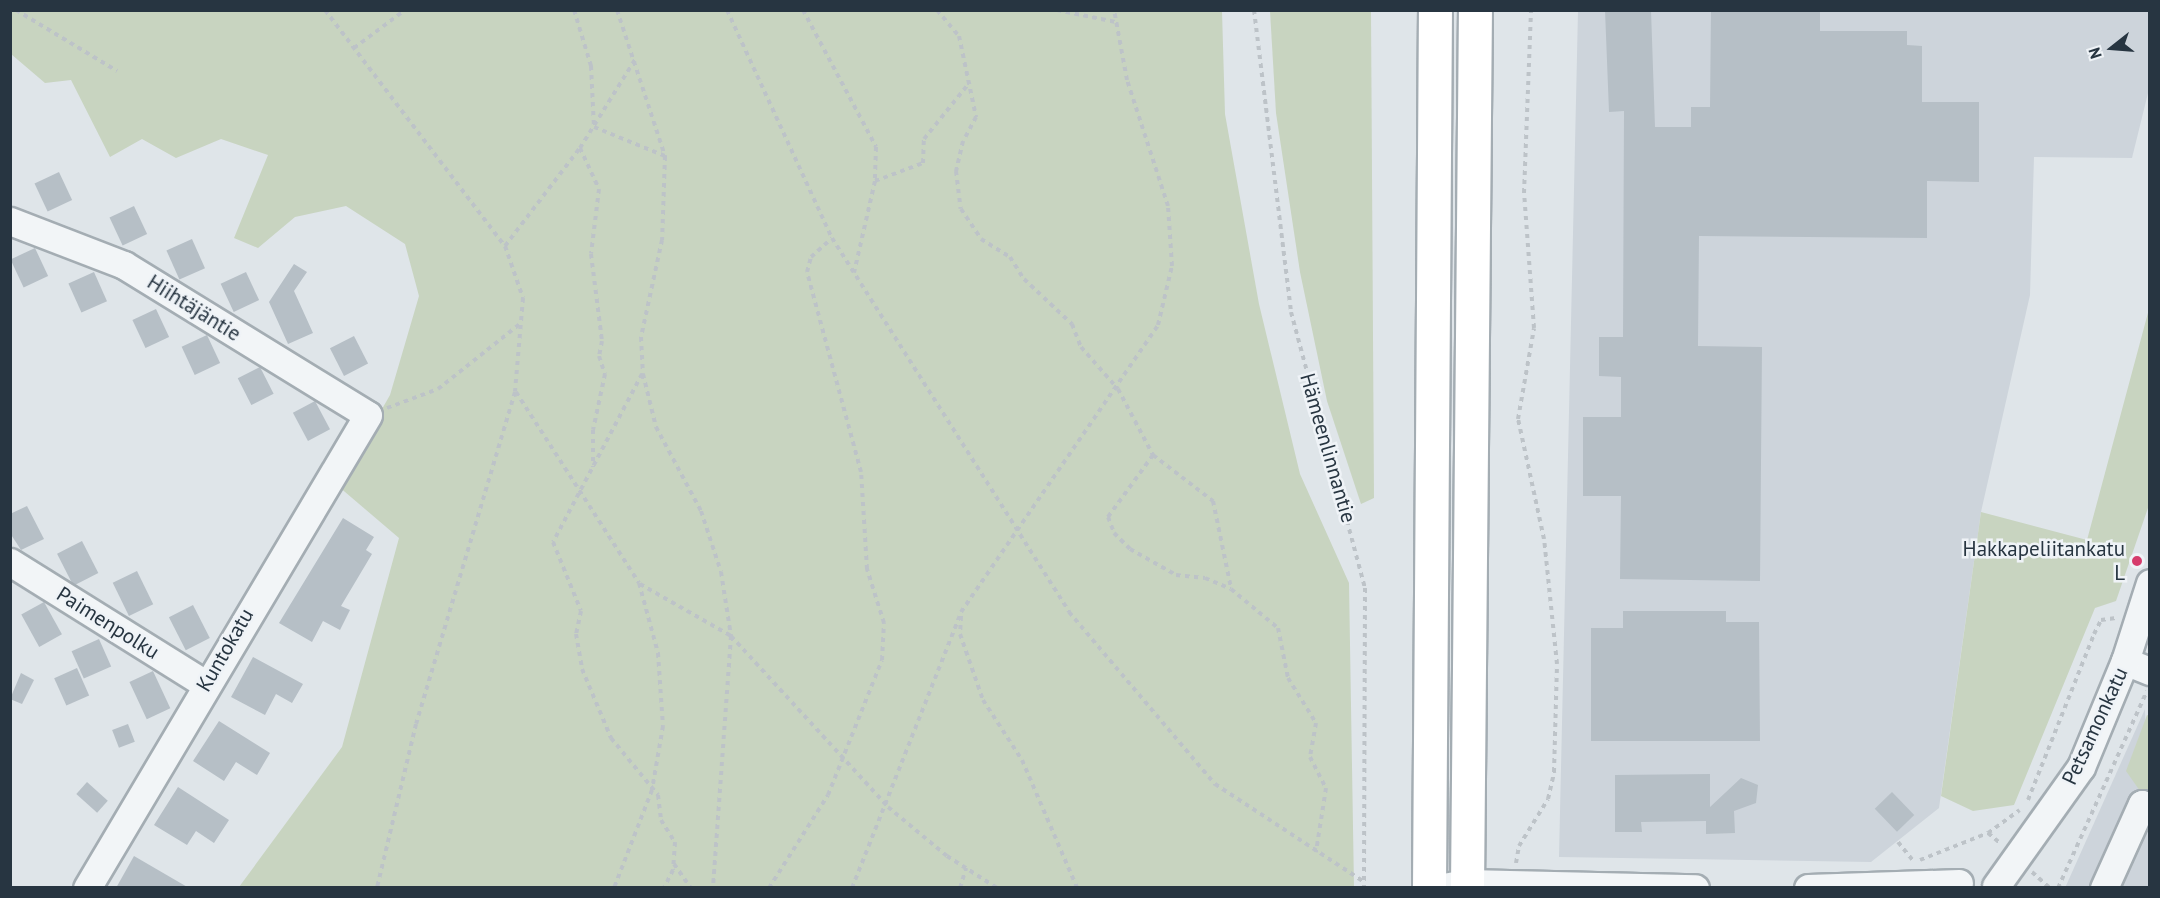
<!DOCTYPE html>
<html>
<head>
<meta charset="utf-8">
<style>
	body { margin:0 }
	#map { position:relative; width:2160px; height:898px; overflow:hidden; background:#dfe5e9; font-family:"PT Sans",sans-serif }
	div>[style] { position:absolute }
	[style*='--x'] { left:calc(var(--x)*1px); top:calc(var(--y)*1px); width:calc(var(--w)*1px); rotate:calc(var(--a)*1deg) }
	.built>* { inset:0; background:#cdd4db }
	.green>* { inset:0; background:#c8d4c0 }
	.building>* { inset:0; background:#b6bfc6; transform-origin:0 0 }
	.path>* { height:4px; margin-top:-2px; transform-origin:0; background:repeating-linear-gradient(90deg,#bdc3c8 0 4.5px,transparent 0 9px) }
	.roads { filter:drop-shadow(2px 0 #a4adb3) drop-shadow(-2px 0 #a4adb3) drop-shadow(0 2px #a4adb3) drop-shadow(0 -2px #a4adb3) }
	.minor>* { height:27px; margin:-13.5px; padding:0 13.5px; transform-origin:13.5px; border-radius:13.5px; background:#f2f5f7 }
	.major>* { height:33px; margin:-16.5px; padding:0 16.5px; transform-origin:16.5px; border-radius:16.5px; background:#fff }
	.dots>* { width:16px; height:16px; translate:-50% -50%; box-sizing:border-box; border:3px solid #eff3f7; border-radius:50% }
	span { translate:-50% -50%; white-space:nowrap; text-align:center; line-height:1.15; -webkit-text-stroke:5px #eff3f7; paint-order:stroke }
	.street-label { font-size:21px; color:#273541 }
	.poi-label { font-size:21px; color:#273541 }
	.right { translate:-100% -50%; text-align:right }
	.frame { position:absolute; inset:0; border:12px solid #273541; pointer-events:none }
	.north { position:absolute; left:2082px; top:18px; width:60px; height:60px; -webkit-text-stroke:4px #eff3f7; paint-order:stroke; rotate:253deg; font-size:16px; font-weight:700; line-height:24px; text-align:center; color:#273541 }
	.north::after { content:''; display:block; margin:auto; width:21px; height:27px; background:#273541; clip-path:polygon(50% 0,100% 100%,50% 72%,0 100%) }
</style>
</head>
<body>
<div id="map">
	<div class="built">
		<i style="clip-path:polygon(1578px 11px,2149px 11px,2149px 89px,2132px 158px,2034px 157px,2030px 295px,1981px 512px,1939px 808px,1871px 862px,1559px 857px)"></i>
		<i style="clip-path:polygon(2145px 709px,2149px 887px,2065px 888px)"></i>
	</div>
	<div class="green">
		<i style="clip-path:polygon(10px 11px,1222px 11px,1225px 114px,1259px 304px,1300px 474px,1349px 583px,1354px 887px,239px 887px,342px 747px,399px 538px,338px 486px,390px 395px,419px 296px,405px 244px,346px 206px,295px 217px,258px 248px,234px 238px,268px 155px,221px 139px,176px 158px,142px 139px,110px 157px,71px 80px,45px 83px,11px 54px)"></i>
		<i style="clip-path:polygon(1270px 11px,1371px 11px,1374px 498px,1361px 504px,1327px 401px,1300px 272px,1276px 113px)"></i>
		<i style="clip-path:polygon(2149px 309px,2149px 505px,2116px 601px,2095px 608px,2014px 805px,1973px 811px,1941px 796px,1981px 512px,2087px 540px)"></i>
		<i style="clip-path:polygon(2147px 715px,2150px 716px,2149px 793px,2140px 791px,2126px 771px)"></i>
	</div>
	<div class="building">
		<i style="clip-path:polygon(1605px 10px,1651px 10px,1655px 127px,1691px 127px,1691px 107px,1710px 107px,1711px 10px,1820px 10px,1820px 31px,1907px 31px,1907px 45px,1922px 46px,1922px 102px,1979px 102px,1979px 182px,1927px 181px,1927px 238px,1699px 236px,1698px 346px,1762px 347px,1760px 581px,1620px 579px,1621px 496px,1583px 496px,1583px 417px,1621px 417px,1621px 377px,1599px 376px,1599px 337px,1623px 337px,1624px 111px,1609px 112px)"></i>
		<i style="left:59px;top:172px;width:31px;height:27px;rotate:65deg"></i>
		<i style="left:134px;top:206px;width:31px;height:27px;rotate:65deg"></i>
		<i style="left:192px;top:239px;width:32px;height:28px;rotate:66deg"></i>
		<i style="left:35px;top:248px;width:31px;height:27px;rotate:65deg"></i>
		<i style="clip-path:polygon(294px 264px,307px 272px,294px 291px,313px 333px,288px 344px,269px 302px)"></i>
		<i style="left:94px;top:272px;width:32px;height:28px;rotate:66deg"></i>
		<i style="left:246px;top:272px;width:31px;height:28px;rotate:65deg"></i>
		<i style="left:156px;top:309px;width:31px;height:26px;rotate:65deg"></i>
		<i style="left:207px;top:335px;width:31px;height:28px;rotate:65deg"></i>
		<i style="left:354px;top:336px;width:31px;height:27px;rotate:63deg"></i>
		<i style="left:260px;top:367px;width:30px;height:25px;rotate:63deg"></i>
		<i style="left:315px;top:401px;width:32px;height:25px;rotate:62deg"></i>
		<i style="clip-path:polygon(27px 506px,44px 539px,21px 550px,10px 533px,10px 514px)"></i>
		<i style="clip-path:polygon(343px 518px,374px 537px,366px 550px,372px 554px,341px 606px,350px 610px,340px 630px,323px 621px,312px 642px,279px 623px)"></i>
		<i style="left:82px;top:541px;width:36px;height:28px;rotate:63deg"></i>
		<i style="left:137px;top:571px;width:37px;height:27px;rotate:64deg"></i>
		<i style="left:44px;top:602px;width:37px;height:26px;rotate:61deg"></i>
		<i style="left:193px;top:605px;width:37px;height:27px;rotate:63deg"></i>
		<i style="clip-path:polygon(1623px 611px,1726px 611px,1726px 622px,1759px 622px,1760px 741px,1591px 741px,1591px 628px,1623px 628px)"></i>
		<i style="left:99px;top:639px;width:30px;height:30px;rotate:66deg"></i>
		<i style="clip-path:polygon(253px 657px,303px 684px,292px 703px,276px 694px,265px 715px,231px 697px)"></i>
		<i style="left:77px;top:668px;width:30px;height:25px;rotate:66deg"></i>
		<i style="left:153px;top:671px;width:41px;height:26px;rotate:65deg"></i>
		<i style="clip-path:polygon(21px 673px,34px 680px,22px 704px,10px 699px)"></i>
		<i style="clip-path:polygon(219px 721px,270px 753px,257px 775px,236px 762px,224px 781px,193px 761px)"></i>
		<i style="left:128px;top:724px;width:19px;height:17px;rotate:69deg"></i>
		<i style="clip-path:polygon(1710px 774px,1710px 807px,1741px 778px,1758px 785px,1756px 803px,1734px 811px,1735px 833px,1706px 834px,1706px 821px,1641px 822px,1642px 832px,1615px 832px,1615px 775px)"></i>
		<i style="left:87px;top:782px;width:28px;height:16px;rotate:42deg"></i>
		<i style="clip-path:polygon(178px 787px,229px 820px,214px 843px,196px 831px,187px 845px,154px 825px)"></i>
		<i style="left:1892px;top:792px;width:32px;height:24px;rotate:46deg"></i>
		<i style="clip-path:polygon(134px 856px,189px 888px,116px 888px)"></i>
	</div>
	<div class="path">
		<i style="--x:16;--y:10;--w:118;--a:31.1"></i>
		<i style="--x:325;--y:10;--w:297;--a:52.7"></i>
		<i style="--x:505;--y:246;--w:55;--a:70.9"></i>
		<i style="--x:523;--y:298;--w:94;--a:94.9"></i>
		<i style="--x:515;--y:392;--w:346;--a:106.6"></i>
		<i style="--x:416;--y:724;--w:169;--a:103.4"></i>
		<i style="--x:574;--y:10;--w:59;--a:73.1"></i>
		<i style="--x:591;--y:66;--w:61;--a:87.2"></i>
		<i style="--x:594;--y:127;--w:77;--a:22.2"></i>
		<i style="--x:617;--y:10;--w:154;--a:71.8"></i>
		<i style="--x:665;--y:156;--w:84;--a:92"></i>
		<i style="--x:662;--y:240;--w:99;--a:102.2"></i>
		<i style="--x:641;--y:337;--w:37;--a:87"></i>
		<i style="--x:643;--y:374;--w:55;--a:76.2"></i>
		<i style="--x:656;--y:427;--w:95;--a:61.8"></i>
		<i style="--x:701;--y:511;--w:64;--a:71.8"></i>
		<i style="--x:721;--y:572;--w:65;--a:81.1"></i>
		<i style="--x:731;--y:636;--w:253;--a:94.1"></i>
		<i style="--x:727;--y:10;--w:251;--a:65.3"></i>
		<i style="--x:832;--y:238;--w:443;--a:57.6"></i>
		<i style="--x:1069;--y:612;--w:226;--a:49.7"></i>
		<i style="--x:1215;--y:784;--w:178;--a:33.3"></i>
		<i style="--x:803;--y:10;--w:155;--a:61.9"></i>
		<i style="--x:876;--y:147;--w:34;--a:92"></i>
		<i style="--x:875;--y:181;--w:94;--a:102.9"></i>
		<i style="--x:937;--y:10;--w:34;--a:50"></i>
		<i style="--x:959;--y:36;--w:83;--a:78.1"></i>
		<i style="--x:976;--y:117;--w:27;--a:118"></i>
		<i style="--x:963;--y:141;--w:31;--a:103"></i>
		<i style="--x:956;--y:171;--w:38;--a:83"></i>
		<i style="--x:961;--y:209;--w:36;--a:56"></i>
		<i style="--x:981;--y:239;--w:34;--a:32"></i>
		<i style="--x:1010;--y:257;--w:26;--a:58"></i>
		<i style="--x:1024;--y:279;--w:66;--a:43.2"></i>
		<i style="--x:1072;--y:324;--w:25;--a:69"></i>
		<i style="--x:1081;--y:347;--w:56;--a:48.6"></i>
		<i style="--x:1118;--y:389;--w:75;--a:62.1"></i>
		<i style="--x:1153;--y:455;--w:77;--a:126"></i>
		<i style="--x:1108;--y:517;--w:17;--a:69"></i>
		<i style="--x:1114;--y:533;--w:23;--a:45"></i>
		<i style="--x:1130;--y:549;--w:53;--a:29.5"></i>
		<i style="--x:1176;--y:575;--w:29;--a:6"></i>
		<i style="--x:1205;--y:578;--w:28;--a:23"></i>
		<i style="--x:1231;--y:589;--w:61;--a:39.7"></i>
		<i style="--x:1278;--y:628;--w:51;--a:78.7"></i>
		<i style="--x:1288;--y:678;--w:53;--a:58.1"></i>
		<i style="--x:1316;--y:723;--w:35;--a:100"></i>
		<i style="--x:1310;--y:757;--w:35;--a:63"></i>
		<i style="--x:1326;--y:788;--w:65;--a:98.9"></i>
		<i style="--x:1057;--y:10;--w:60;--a:11.5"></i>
		<i style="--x:1254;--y:10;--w:304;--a:83"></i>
		<i style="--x:1291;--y:312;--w:286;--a:75"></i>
		<i style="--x:1365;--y:588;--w:300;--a:90.2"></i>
		<i style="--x:354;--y:48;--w:64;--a:-36.7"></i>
		<i style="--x:580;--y:148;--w:45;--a:65.1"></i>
		<i style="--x:599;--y:189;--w:65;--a:97"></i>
		<i style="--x:591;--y:254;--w:88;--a:82.8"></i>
		<i style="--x:602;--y:341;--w:15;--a:101"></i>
		<i style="--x:599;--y:356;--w:19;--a:72"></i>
		<i style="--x:605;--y:374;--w:57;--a:102.1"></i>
		<i style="--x:593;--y:430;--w:37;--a:90"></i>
		<i style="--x:875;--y:181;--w:51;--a:-20.6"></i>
		<i style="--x:923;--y:163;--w:24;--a:-88"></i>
		<i style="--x:924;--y:139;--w:73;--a:-51.1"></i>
		<i style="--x:505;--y:246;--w:123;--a:-52.6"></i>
		<i style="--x:580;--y:148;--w:106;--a:-58.1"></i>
		<i style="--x:642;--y:374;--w:190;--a:117.9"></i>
		<i style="--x:553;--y:542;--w:74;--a:67.9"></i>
		<i style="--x:581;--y:611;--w:24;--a:102"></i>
		<i style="--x:576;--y:634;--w:36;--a:80"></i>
		<i style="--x:582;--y:669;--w:75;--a:67.2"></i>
		<i style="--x:611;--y:738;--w:74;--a:50.5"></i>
		<i style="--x:658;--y:795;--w:25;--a:83"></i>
		<i style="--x:661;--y:820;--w:26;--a:58"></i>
		<i style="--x:675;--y:842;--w:28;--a:94"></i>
		<i style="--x:673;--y:870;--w:20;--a:117"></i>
		<i style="--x:516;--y:392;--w:227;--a:57.2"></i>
		<i style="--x:639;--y:583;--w:73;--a:74.8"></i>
		<i style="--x:658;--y:653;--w:73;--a:86.1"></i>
		<i style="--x:663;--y:726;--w:65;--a:99.8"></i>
		<i style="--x:652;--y:790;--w:105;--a:111.2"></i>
		<i style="--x:387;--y:408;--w:54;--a:-20.4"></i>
		<i style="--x:438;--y:389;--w:106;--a:-38.5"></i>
		<i style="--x:1153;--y:455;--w:76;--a:37.5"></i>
		<i style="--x:1213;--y:501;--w:89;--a:78.3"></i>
		<i style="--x:640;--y:584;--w:105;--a:29.7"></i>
		<i style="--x:731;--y:636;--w:232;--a:47.4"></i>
		<i style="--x:888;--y:807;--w:77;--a:39.7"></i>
		<i style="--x:947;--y:856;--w:59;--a:32.6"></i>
		<i style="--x:961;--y:616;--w:18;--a:93"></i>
		<i style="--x:960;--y:634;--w:70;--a:70.8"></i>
		<i style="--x:983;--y:700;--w:72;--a:57"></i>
		<i style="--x:1022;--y:760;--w:139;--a:66.7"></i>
		<i style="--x:2028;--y:800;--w:179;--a:-68.3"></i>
		<i style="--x:2094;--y:634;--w:16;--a:-63"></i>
		<i style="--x:2101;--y:620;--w:15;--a:-8"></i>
		<i style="--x:1988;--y:833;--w:16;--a:40"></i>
		<i style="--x:1898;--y:842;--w:26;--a:51"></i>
		<i style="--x:1920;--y:860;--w:73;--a:-21.7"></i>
		<i style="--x:1988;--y:833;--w:39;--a:-36"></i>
		<i style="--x:1516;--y:863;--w:17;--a:-80"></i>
		<i style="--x:1519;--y:846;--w:55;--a:-58.3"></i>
		<i style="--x:1548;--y:799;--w:28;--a:-77"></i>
		<i style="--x:1554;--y:772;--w:108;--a:-88.4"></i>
		<i style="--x:1557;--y:664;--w:126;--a:-95.9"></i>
		<i style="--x:1544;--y:539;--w:123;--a:-102.2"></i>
		<i style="--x:1518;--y:419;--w:92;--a:-80"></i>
		<i style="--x:1534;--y:328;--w:135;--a:-94.2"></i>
		<i style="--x:1524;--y:193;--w:183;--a:-87.8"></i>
		<i style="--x:674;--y:864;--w:29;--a:55"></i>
		<i style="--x:2032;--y:872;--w:24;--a:42"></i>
		<i style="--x:708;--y:888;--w:18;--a:0"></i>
		<i style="--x:769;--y:888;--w:110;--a:-57.6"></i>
		<i style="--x:828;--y:795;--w:145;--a:-68.2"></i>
		<i style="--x:882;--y:660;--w:37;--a:-87"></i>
		<i style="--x:884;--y:623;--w:57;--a:-107.5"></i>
		<i style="--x:867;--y:569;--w:97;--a:-93.5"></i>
		<i style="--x:861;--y:472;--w:207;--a:-105.1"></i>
		<i style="--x:807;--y:272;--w:16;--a:-75"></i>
		<i style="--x:811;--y:257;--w:28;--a:-42"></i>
		<i style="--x:852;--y:888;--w:297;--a:-68.4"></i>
		<i style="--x:961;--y:612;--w:348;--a:-55.5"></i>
		<i style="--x:1158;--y:325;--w:61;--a:-76.7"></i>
		<i style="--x:1172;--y:266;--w:60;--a:-93.8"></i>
		<i style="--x:1168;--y:206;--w:133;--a:-108"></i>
		<i style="--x:1127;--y:80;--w:71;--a:-100.5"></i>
		<i style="--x:960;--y:888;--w:21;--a:-73"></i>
		<i style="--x:2058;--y:888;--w:216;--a:-65.7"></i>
	</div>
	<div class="roads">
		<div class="minor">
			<i style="--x:10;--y:221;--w:122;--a:21.1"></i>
			<i style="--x:124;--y:265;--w:286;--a:31.6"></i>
			<i style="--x:368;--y:415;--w:550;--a:120.71"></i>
			<i style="--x:10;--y:562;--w:230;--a:32"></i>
			<i style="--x:2125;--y:661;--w:27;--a:22"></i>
			<i style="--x:1996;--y:886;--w:146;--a:-54.5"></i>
			<i style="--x:2081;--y:767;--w:115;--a:-67.5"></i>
			<i style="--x:2125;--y:661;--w:82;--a:-72.2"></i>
			<i style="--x:1438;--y:888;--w:28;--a:-10"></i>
			<i style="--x:1466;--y:883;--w:229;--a:1.3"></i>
			<i style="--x:1808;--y:888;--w:151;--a:-1.9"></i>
			<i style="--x:2104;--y:888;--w:92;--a:-65.7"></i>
			<i style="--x:2142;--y:804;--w:9;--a:21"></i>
		</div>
		<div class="major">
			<i style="--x:1429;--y:888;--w:878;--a:-89.61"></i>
			<i style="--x:1467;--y:888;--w:878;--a:-89.48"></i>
		</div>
	</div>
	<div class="dots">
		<i style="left:2137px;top:561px;background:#d63c6c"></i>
	</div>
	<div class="street-label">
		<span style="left:194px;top:308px;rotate:32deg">Hiihtäjäntie</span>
		<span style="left:1328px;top:448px;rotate:74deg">Hämeenlinnantie</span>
		<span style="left:108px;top:623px;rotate:32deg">Paimenpolku</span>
		<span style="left:225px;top:650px;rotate:-60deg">Kuntokatu</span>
		<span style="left:2095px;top:726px;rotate:-65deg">Petsamonkatu</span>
	</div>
	<div class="poi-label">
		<span class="right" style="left:2125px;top:561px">Hakkapeliitankatu<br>L</span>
	</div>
	<div class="frame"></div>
	<div class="north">N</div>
</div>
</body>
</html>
